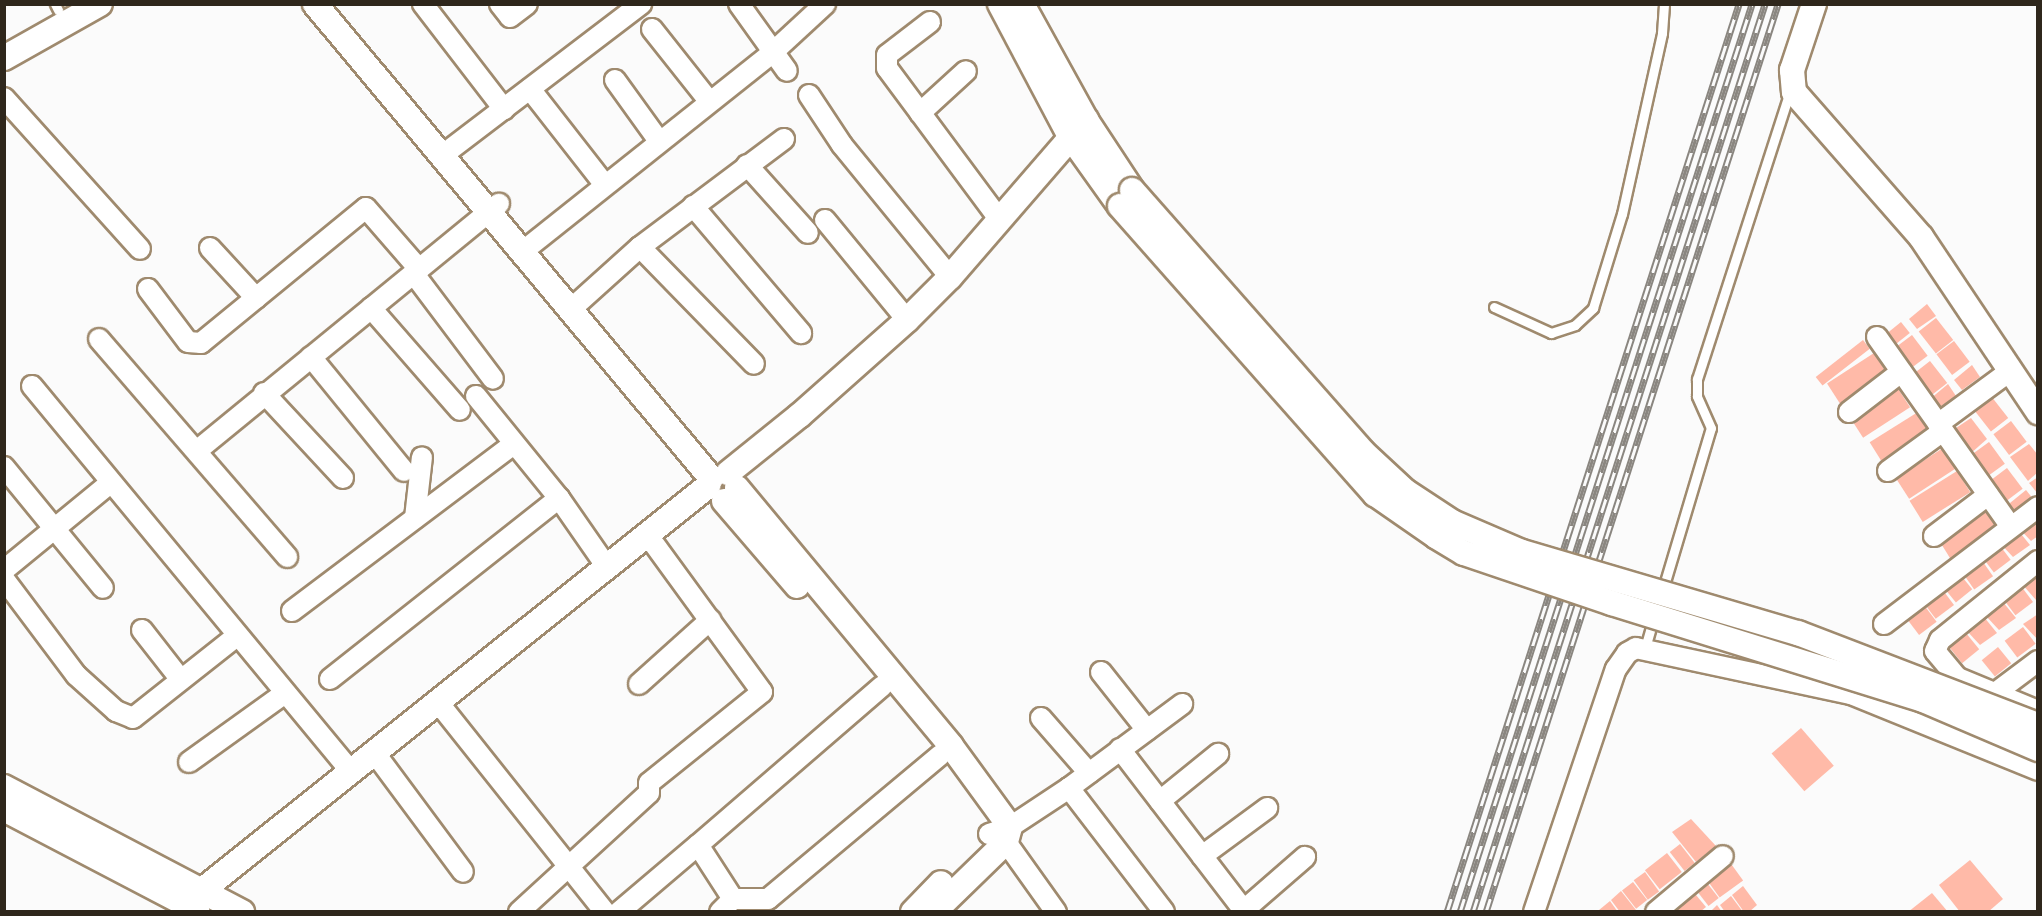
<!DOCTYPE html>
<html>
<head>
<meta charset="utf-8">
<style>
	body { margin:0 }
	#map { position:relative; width:2042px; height:916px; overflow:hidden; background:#fbfbfb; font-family:"Asap Condensed",sans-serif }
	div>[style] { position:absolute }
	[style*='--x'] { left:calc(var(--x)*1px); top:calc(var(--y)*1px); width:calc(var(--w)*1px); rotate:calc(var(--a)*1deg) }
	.building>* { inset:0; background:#ffbaa8; transform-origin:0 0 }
	.roads { filter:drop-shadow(2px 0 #9f8a6e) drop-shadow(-2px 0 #9f8a6e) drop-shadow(0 2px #9f8a6e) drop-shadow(0 -2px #9f8a6e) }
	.service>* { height:9px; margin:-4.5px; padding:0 4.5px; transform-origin:4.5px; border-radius:4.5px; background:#fff }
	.minor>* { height:20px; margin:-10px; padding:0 10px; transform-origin:10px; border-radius:10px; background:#fff }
	.tertiary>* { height:24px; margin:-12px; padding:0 12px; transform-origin:12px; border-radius:12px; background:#fff }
	.rail>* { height:7px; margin-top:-3.5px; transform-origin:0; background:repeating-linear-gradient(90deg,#fbfbfb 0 14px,#8a8680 0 28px); box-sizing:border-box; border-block:2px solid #8a8680 }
	.bridges { filter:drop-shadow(2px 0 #9f8a6e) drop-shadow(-2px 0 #9f8a6e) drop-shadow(0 2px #9f8a6e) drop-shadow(0 -2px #9f8a6e) }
	.tertiary-bridge>* { height:24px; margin:-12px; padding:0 12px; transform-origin:12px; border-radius:12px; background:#fff }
	span { translate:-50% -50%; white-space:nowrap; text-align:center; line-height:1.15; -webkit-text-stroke:4.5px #fbfbfb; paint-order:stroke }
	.frame { position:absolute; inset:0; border:6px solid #2f271c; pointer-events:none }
</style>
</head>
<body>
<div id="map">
	<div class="building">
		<i style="clip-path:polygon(1927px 304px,1936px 316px,1917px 329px,1909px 319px)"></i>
		<i style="left:1936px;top:318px;width:28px;height:22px;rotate:52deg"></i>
		<i style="left:1901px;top:322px;width:14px;height:23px;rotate:51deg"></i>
		<i style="left:1912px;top:335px;width:26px;height:22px;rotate:53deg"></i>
		<i style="left:1863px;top:340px;width:11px;height:60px;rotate:52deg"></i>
		<i style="left:1954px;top:341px;width:26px;height:22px;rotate:53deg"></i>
		<i style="left:1874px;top:353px;width:24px;height:56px;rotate:57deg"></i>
		<i style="left:1930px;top:361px;width:28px;height:22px;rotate:52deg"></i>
		<i style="clip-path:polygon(1972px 365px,1980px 377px,1962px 390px,1954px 380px)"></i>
		<i style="clip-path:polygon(1948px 384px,1956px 396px,1937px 409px,1930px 399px)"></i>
		<i style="left:1897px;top:387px;width:24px;height:56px;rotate:57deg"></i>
		<i style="left:1991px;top:396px;width:28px;height:22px;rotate:52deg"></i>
		<i style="left:1918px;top:412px;width:25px;height:57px;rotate:58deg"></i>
		<i style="clip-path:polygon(1971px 418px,1987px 439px,1970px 454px,1953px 430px)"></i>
		<i style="left:2011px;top:421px;width:26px;height:22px;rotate:53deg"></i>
		<i style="left:1989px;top:442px;width:27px;height:23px;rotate:54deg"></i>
		<i style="clip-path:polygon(2029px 444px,2038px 455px,2038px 472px,2028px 481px,2010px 457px)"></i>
		<i style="left:1943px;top:448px;width:24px;height:56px;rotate:57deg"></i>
		<i style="left:2007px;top:468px;width:26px;height:22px;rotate:53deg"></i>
		<i style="left:1957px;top:471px;width:25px;height:56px;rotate:58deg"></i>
		<i style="clip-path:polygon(2038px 477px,2038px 494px,2029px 483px)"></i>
		<i style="left:2026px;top:490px;width:14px;height:23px;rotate:51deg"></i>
		<i style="left:1986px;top:508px;width:25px;height:57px;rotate:58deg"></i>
		<i style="clip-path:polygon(2038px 517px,2038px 536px,2031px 541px,2017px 526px)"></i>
		<i style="clip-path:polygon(2017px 529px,2030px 545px,2013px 557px,1999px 542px)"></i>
		<i style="left:1998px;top:543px;width:21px;height:21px;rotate:53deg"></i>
		<i style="left:1981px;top:559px;width:21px;height:23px;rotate:55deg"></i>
		<i style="left:1959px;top:573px;width:21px;height:21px;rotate:51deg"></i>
		<i style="clip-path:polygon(2038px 573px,2038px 598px,2036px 600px,2022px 584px)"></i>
		<i style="left:2021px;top:586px;width:20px;height:22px;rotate:53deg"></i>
		<i style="left:1942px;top:589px;width:20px;height:23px;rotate:53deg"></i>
		<i style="clip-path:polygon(2003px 602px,2016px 618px,1999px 630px,1985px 615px)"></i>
		<i style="left:1924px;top:605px;width:21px;height:22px;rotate:53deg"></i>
		<i style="clip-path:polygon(2038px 614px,2038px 640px,2023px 624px)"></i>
		<i style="clip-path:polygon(1984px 617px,1997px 633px,1980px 645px,1966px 630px)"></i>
		<i style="left:2023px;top:627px;width:21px;height:23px;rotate:53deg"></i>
		<i style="left:1966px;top:633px;width:21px;height:22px;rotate:51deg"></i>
		<i style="left:1998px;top:647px;width:21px;height:21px;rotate:51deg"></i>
		<i style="left:1801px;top:728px;width:50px;height:39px;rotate:49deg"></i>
		<i style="clip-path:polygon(1691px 819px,1716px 846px,1696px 862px,1672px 832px)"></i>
		<i style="left:1680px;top:844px;width:24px;height:13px;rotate:52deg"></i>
		<i style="left:1667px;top:853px;width:24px;height:28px;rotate:52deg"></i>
		<i style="clip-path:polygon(1970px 860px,2003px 899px,1988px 912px,1960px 912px,1939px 885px)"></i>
		<i style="left:1729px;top:861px;width:24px;height:29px;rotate:54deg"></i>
		<i style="left:1645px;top:872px;width:24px;height:14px;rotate:54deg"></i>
		<i style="left:1704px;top:879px;width:24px;height:13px;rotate:52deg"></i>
		<i style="left:1633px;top:882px;width:23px;height:14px;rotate:52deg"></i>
		<i style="clip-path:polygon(1743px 886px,1757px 905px,1749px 912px,1744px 912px,1732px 895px)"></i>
		<i style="clip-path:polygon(1691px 889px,1706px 907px,1700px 912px,1673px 912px,1670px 907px)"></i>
		<i style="clip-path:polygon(1621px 891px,1636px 910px,1620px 912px,1611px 900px)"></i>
		<i style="clip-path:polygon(1932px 893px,1948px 912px,1908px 912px)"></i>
		<i style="clip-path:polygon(1731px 896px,1743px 912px,1725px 912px,1720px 905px)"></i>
		<i style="clip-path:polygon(1610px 901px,1618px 912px,1601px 912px,1599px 910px)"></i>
		<i style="clip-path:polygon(1717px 905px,1722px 912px,1710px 912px)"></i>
	</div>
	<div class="roads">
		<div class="service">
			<i style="--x:55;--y:4;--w:7;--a:63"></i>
			<i style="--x:1494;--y:307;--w:63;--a:24.5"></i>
			<i style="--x:1551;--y:333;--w:25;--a:-18"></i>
			<i style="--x:1575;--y:325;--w:25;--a:-43"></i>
			<i style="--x:1593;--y:308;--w:98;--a:-72.9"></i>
			<i style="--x:1622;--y:214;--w:185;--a:-77.5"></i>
			<i style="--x:1662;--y:33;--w:29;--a:-86"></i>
			<i style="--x:1662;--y:592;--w:171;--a:-73.4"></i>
			<i style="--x:1711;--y:428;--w:35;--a:-114"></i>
			<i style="--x:1697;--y:396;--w:17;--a:-90"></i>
			<i style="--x:1697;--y:379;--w:303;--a:-72.1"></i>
			<i style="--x:1645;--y:648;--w:32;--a:-74"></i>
		</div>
		<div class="minor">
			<i style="--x:423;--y:4;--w:133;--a:52.4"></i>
			<i style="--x:500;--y:4;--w:16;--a:52"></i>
			<i style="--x:510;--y:17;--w:21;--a:-37"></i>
			<i style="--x:739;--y:4;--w:82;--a:54.4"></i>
			<i style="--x:930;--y:22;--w:54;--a:142.5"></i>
			<i style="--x:887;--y:55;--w:13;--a:90"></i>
			<i style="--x:887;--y:68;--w:189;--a:53.4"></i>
			<i style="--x:652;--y:29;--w:92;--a:51.6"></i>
			<i style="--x:615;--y:80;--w:75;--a:54.2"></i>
			<i style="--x:530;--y:89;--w:122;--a:52"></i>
			<i style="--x:809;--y:95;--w:60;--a:56.6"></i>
			<i style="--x:842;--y:145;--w:171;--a:50.7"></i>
			<i style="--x:4;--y:98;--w:203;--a:48"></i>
			<i style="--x:920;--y:113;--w:62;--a:-42.4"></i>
			<i style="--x:452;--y:148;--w:238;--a:-37.3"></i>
			<i style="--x:747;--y:165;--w:91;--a:48.1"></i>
			<i style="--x:693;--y:206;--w:167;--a:49.6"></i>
			<i style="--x:825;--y:220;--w:129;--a:50.6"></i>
			<i style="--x:532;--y:244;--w:308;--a:-38.5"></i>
			<i style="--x:773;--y:52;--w:71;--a:-42.7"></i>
			<i style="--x:640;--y:247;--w:163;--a:45.7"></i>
			<i style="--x:210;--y:248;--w:68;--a:47.4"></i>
			<i style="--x:414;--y:274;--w:131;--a:53"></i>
			<i style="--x:148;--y:289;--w:66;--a:53"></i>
			<i style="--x:188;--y:342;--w:13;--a:4"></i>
			<i style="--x:201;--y:343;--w:213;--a:-39.3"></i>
			<i style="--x:366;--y:208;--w:81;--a:49"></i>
			<i style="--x:580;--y:301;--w:81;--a:-42"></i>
			<i style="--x:640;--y:247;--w:180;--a:-36.9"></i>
			<i style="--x:371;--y:308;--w:135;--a:48.9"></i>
			<i style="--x:1877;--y:337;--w:232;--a:54.8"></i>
			<i style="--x:99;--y:339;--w:288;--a:49.2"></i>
			<i style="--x:311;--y:357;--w:147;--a:50.8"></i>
			<i style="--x:32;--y:386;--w:499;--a:50.4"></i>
			<i style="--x:264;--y:393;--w:116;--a:47.1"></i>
			<i style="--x:476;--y:396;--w:132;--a:50.9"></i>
			<i style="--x:559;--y:498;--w:84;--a:55.2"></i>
			<i style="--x:1849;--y:412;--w:66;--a:-37.6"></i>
			<i style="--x:1938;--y:424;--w:89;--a:-36.4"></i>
			<i style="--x:198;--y:450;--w:389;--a:-39.3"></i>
			<i style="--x:4;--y:467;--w:156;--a:50.7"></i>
			<i style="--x:1888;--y:471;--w:68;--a:-36"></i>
			<i style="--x:415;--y:518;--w:61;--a:-83.5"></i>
			<i style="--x:1934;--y:536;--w:68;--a:-37.2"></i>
			<i style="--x:2038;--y:561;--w:126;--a:141.1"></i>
			<i style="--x:1940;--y:640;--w:12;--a:114"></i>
			<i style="--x:1935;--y:651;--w:35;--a:50"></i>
			<i style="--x:1958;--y:678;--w:87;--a:22.4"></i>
			<i style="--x:4;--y:570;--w:136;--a:-39.3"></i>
			<i style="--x:4;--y:579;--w:120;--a:53.1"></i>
			<i style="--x:76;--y:675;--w:54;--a:42"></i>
			<i style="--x:116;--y:711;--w:18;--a:22"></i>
			<i style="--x:133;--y:718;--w:132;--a:-38.3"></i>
			<i style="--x:292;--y:611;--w:278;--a:-37"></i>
			<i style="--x:1884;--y:624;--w:193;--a:-37.2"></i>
			<i style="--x:142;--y:630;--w:63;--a:52"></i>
			<i style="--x:1101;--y:672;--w:74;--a:51.6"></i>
			<i style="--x:330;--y:679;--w:292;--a:-38.3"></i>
			<i style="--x:639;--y:684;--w:96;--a:-42"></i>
			<i style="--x:1994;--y:694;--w:55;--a:-36.9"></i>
			<i style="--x:445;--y:711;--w:257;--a:51.5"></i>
			<i style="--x:1041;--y:718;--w:73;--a:48.9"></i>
			<i style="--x:1120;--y:749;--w:205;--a:52.5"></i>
			<i style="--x:374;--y:752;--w:149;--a:53.4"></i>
			<i style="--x:189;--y:762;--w:118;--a:-35.7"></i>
			<i style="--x:1069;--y:788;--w:141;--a:-36.6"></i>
			<i style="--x:1160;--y:801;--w:75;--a:-39"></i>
			<i style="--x:989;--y:834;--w:22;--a:-18"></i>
			<i style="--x:1010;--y:827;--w:71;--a:-33.5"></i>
			<i style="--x:1069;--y:788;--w:156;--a:52.5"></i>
			<i style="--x:1006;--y:842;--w:86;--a:54.5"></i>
			<i style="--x:1202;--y:856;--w:81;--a:-36.4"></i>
			<i style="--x:733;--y:899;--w:35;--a:0"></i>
			<i style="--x:768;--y:899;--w:224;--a:-39.9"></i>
			<i style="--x:1244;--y:910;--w:81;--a:-41"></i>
			<i style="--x:519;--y:912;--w:176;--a:-42.5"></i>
			<i style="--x:649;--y:793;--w:10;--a:-90"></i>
			<i style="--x:649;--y:783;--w:145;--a:-38.8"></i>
			<i style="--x:762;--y:692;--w:182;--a:-126.1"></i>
			<i style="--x:619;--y:912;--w:104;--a:-40.3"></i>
			<i style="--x:720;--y:912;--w:18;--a:-45"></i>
			<i style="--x:733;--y:899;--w:64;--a:-122.9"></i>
			<i style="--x:698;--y:845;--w:243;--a:-40.8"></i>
			<i style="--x:1534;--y:912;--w:256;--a:-71.4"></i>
			<i style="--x:1616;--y:669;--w:19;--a:-55"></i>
			<i style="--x:1627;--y:653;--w:10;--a:-29"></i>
			<i style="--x:1636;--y:648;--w:220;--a:12.1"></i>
			<i style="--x:1851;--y:694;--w:202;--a:22.1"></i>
			<i style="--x:1656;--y:912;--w:87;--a:-39.9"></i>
		</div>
		<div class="tertiary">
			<i style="--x:315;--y:4;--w:618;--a:50.12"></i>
			<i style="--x:1000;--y:4;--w:149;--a:62.1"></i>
			<i style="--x:1070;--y:136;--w:86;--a:54.5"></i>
			<i style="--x:1022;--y:4;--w:132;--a:61.1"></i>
			<i style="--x:1086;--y:120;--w:84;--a:56.7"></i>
			<i style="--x:1814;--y:4;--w:70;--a:108.4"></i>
			<i style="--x:1792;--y:70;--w:22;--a:85"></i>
			<i style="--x:1794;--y:92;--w:193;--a:48.8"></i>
			<i style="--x:1921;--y:237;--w:211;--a:56.2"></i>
			<i style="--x:4;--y:58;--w:110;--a:-29.4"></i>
			<i style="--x:728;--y:473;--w:91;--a:-38.8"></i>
			<i style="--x:799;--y:416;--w:144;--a:-41.6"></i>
			<i style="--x:907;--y:320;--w:61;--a:-45"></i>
			<i style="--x:950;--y:277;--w:208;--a:-49.1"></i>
			<i style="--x:737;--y:488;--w:335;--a:50.3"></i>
			<i style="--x:951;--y:746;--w:100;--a:53.9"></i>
			<i style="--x:1010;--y:827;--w:16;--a:105"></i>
			<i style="--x:1006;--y:842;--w:100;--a:135.8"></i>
			<i style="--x:724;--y:501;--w:112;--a:49.3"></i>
			<i style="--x:4;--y:787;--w:269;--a:27.7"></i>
			<i style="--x:4;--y:809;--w:218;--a:27.6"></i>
			<i style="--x:185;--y:904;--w:670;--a:-38.63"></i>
			<i style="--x:913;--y:912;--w:40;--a:-46"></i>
		</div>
	</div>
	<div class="rail">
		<i style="--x:1447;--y:912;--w:954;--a:-72.17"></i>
		<i style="--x:1460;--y:912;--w:954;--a:-72.17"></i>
		<i style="--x:1473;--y:912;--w:954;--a:-72.17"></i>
		<i style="--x:1486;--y:912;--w:954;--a:-72.17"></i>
	</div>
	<div class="bridges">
		<div class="tertiary-bridge">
			<i style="--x:1132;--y:190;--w:349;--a:48.6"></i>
			<i style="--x:1363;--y:452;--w:57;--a:42.9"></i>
			<i style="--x:1405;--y:491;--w:56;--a:33.4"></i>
			<i style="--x:1452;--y:522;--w:76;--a:23.2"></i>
			<i style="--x:1522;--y:552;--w:288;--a:16.4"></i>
			<i style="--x:1798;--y:633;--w:257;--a:21"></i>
			<i style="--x:1120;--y:206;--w:385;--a:48.5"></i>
			<i style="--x:1375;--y:494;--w:75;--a:34.7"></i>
			<i style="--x:1437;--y:537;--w:31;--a:31"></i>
			<i style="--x:1464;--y:553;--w:156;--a:18.7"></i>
			<i style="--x:1612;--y:603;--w:326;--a:17.3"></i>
			<i style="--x:1923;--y:700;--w:125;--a:23.1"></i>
		</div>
	</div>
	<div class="frame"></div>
</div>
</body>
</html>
